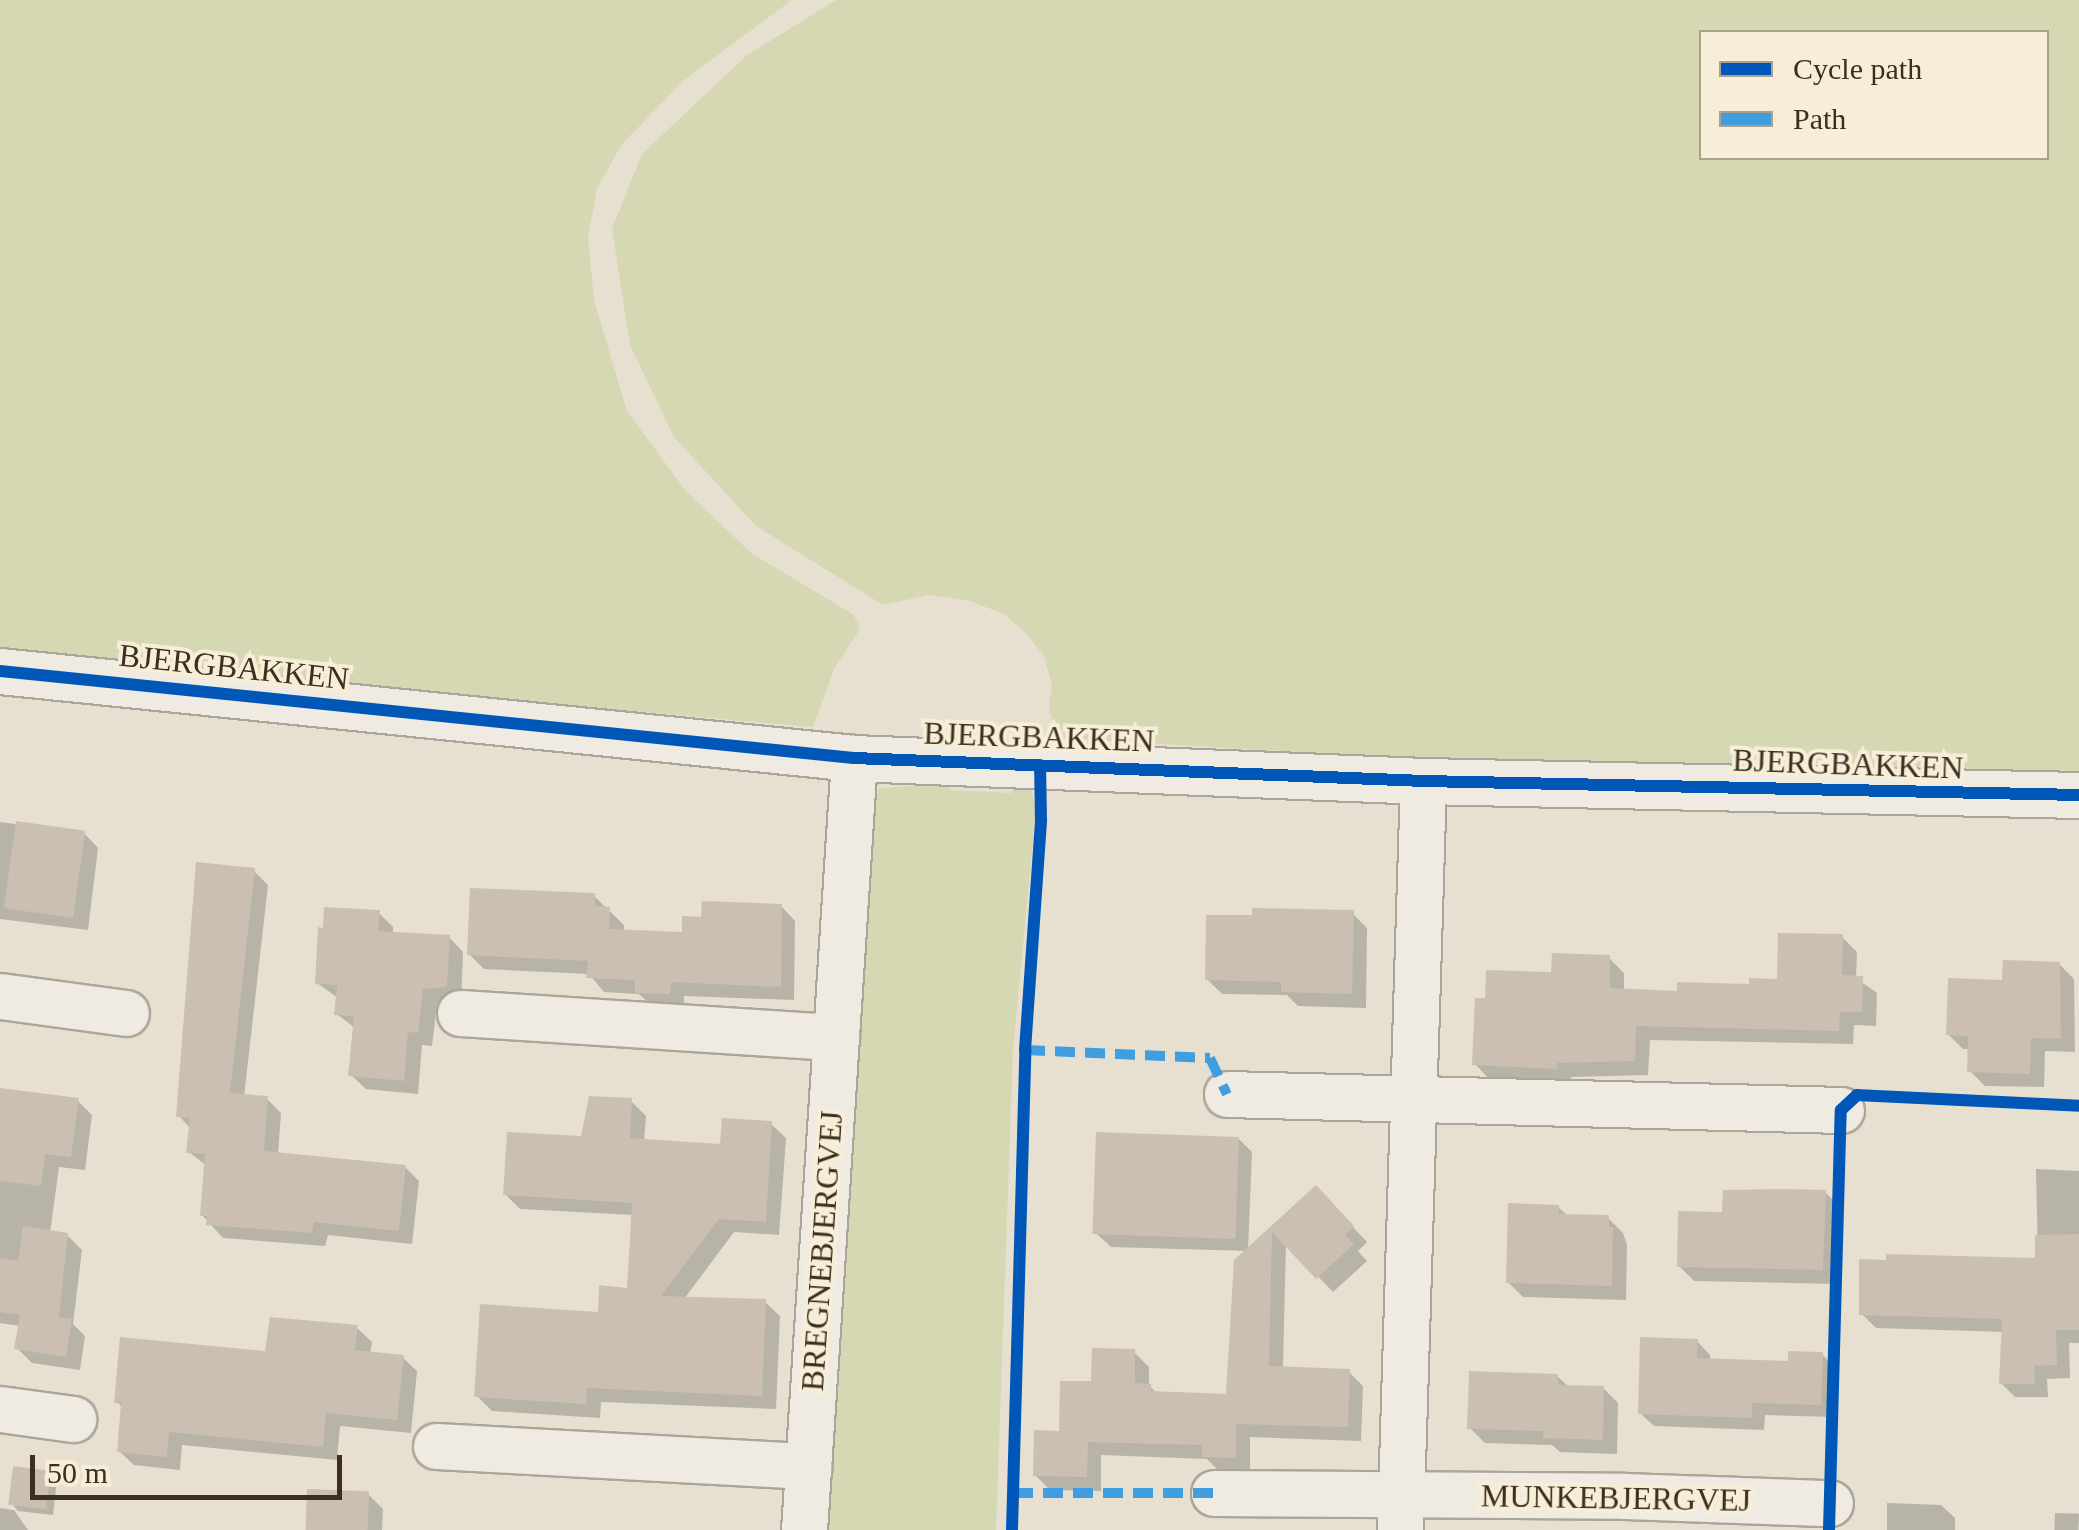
<!DOCTYPE html>
<html>
<head>
<meta charset="utf-8">
<style>
	body { margin:0 }
	#map { position:relative; width:2079px; height:1530px; overflow:hidden; background:#e7e0d1; font-family:"Times New Roman",serif }
	div>[style] { position:absolute }
	[style*='--x'] { left:calc(var(--x)*1px); top:calc(var(--y)*1px); width:calc(var(--w)*1px); rotate:calc(var(--a)*1deg) }
	.green>* { inset:0; background:#d6d7b3 }
	.shadow>* { inset:0; background:#0003; transform-origin:0 0 }
	.building>* { inset:0; background:#cbbfb2; transform-origin:0 0 }
	.roads { filter:drop-shadow(2px 0 #ada599) drop-shadow(-2px 0 #ada599) drop-shadow(0 2px #ada599) drop-shadow(0 -2px #ada599) }
	.street>* { height:45px; margin:-22.5px; padding:0 22.5px; transform-origin:22.5px; border-radius:22.5px; background:#efebe3 }
	.quiet>* { height:10px; margin-top:-5px; transform-origin:0; background:repeating-linear-gradient(90deg,#3f9de0 0 20px,transparent 0 30px) }
	.cycleway>* { height:12px; margin:-6px; padding:0 6px; transform-origin:6px; border-radius:6px; background:#0057b8 }
	span { translate:-50% -50%; white-space:nowrap; text-align:center; line-height:1.15; -webkit-text-stroke:8px #f7eed8; paint-order:stroke }
	.street-label { font-size:32px; color:#3d2e20 }
	.legend { position:absolute; left:1699px; top:30px; width:350px; height:130px; box-sizing:border-box; background:#f7eed8; border:2px solid #ada18e; margin:0; padding:12px 18px; list-style:none; font-size:30px; color:#3d2e20 }
	.legend li { display:flex; align-items:center; gap:20px; height:50px }
	.legend b { width:50px; border:2px solid #ada18e }
	.scale { position:absolute; left:30px; top:1455px; width:312px; height:45px; box-sizing:border-box; border:5px solid #3d2e20; border-top:0; padding-left:12px; font-size:30px; line-height:35px; white-space:nowrap; color:#3d2e20; -webkit-text-stroke:8px #f7eed8; paint-order:stroke }
</style>
</head>
<body>
<div id="map">
	<div class="green">
		<i style="clip-path:polygon(0 0,792px 0,683px 81px,622px 144px,597px 188px,588px 238px,594px 300px,627px 411px,685px 490px,751px 553px,854px 615px,860px 629px,835px 667px,813px 727px,219px 675px,0 650px)"></i>
		<i style="clip-path:polygon(evenodd,836px 0,2079px 0,2079px 771px,1422px 759px,1055px 738px,1049px 705px,1052px 686px,1044px 656px,1025px 632px,1004px 614px,970px 601px,929px 595px,883px 605px,756px 526px,674px 437px,630px 345px,612px 229px,642px 154px,746px 56px,836px 0,1702px 32px,2046px 32px,2046px 158px,1702px 158px,1702px 32px)"></i>
		<i style="clip-path:polygon(949px 784px,950px 790px,1012px 793px,1013px 784px,1031px 787px,1036px 809px,1013px 1050px,996px 1530px,826px 1530px,863px 855px,879px 788px)"></i>
	</div>
	<div class="shadow">
		<i style="clip-path:polygon(0 822px,84px 833px,98px 848px,88px 930px,0 919px)"></i>
		<i style="clip-path:polygon(254px 871px,268px 885px,244px 1097px,267px 1099px,281px 1113px,278px 1155px,405px 1167px,419px 1181px,412px 1244px,328px 1235px,325px 1246px,223px 1238px,202px 1215px,207px 1166px,189px 1152px,191px 1129px,179px 1116px)"></i>
		<i style="clip-path:polygon(594px 896px,624px 925px,624px 932px,684px 935px,703px 920px,781px 906px,795px 921px,794px 1000px,684px 996px,684px 1008px,652px 1006px,639px 994px,604px 992px,589px 974px,484px 969px,469px 954px)"></i>
		<i style="clip-path:polygon(379px 913px,393px 927px,393px 934px,449px 937px,463px 952px,461px 1001px,437px 1003px,432px 1046px,422px 1045px,418px 1094px,366px 1089px,351px 1075px,356px 1029px,337px 1014px,338px 998px,317px 983px)"></i>
		<i style="clip-path:polygon(1352px 913px,1367px 928px,1366px 1008px,1298px 1006px,1287px 995px,1222px 994px,1207px 979px)"></i>
		<i style="clip-path:polygon(1842px 937px,1857px 952px,1856px 978px,1877px 993px,1876px 1026px,1854px 1025px,1853px 1044px,1650px 1040px,1648px 1075px,1571px 1077px,1571px 1083px,1489px 1079px,1475px 1064px,1488px 1001px,1553px 975px,1609px 958px,1624px 973px,1624px 991px,1680px 993px,1752px 987px,1780px 982px)"></i>
		<i style="clip-path:polygon(2059px 964px,2074px 979px,2075px 1052px,2045px 1051px,2044px 1087px,1985px 1086px,1970px 1071px,1970px 1049px,1963px 1049px,1948px 1034px,2005px 982px)"></i>
		<i style="clip-path:polygon(0 1090px,77px 1100px,92px 1115px,85px 1170px,59px 1167px,50px 1233px,67px 1235px,82px 1250px,73px 1324px,85px 1336px,80px 1370px,32px 1363px,17px 1348px,20px 1326px,0 1323px)"></i>
		<i style="clip-path:polygon(631px 1101px,646px 1116px,644px 1142px,723px 1147px,771px 1124px,786px 1138px,779px 1235px,734px 1232px,684px 1299px,765px 1302px,780px 1316px,776px 1409px,601px 1402px,600px 1418px,492px 1411px,477px 1396px,629px 1290px,634px 1215px,520px 1209px,505px 1194px)"></i>
		<i style="clip-path:polygon(1238px 1138px,1252px 1152px,1248px 1250px,1316px 1188px,1367px 1242px,1358px 1251px,1367px 1261px,1333px 1292px,1286px 1243px,1283px 1369px,1348px 1371px,1363px 1386px,1361px 1441px,1250px 1437px,1250px 1472px,1219px 1471px,1207px 1459px,1101px 1455px,1101px 1491px,1050px 1490px,1035px 1475px,1094px 1384px,1134px 1352px,1149px 1367px,1149px 1385px,1157px 1394px,1229px 1397px,1247px 1251px,1111px 1247px,1096px 1233px)"></i>
		<i style="clip-path:polygon(2036px 1169px,2079px 1171px,2079px 1343px,2069px 1343px,2070px 1378px,2047px 1379px,2048px 1397px,2015px 1397px,2001px 1383px,2004px 1332px,1876px 1328px,1862px 1314px,2038px 1260px)"></i>
		<i style="clip-path:polygon(1825px 1192px,1840px 1207px,1837px 1284px,1694px 1281px,1679px 1266px,1724px 1215px)"></i>
		<i style="clip-path:polygon(1558px 1207px,1568px 1216px,1608px 1218px,1623px 1233px,1627px 1245px,1626px 1300px,1523px 1297px,1508px 1282px)"></i>
		<i style="clip-path:polygon(357px 1328px,372px 1342px,370px 1354px,402px 1357px,417px 1371px,411px 1433px,340px 1426px,337px 1460px,182px 1445px,180px 1470px,134px 1465px,119px 1451px,123px 1408px,117px 1402px)"></i>
		<i style="clip-path:polygon(1697px 1341px,1710px 1355px,1710px 1361px,1790px 1364px,1822px 1354px,1835px 1368px,1834px 1417px,1765px 1415px,1764px 1430px,1654px 1426px,1640px 1413px)"></i>
		<i style="clip-path:polygon(1557px 1376px,1569px 1387px,1603px 1388px,1618px 1403px,1617px 1454px,1560px 1452px,1552px 1445px,1485px 1443px,1470px 1428px)"></i>
		<i style="clip-path:polygon(50px 1474px,57px 1480px,53px 1515px,18px 1511px,12px 1504px)"></i>
		<i style="clip-path:polygon(368px 1494px,383px 1509px,382px 1530px,308px 1530px)"></i>
		<i style="clip-path:polygon(1887px 1503px,1941px 1505px,1955px 1518px,1955px 1530px,1887px 1530px)"></i>
		<i style="clip-path:polygon(0 1508px,18px 1511px,14px 1510px,28px 1530px,0 1530px)"></i>
		<i style="left:2055px;top:1513px;width:24px;height:17px;rotate:2deg"></i>
	</div>
	<div class="building">
		<i style="left:16px;top:821px;width:70px;height:88px;rotate:8deg"></i>
		<i style="clip-path:polygon(196px 862px,255px 868px,230px 1093px,268px 1096px,264px 1151px,406px 1165px,399px 1231px,314px 1222px,312px 1233px,206px 1225px,207px 1216px,200px 1216px,205px 1154px,186px 1153px,190px 1118px,176px 1117px)"></i>
		<i style="clip-path:polygon(470px 888px,595px 893px,595px 906px,610px 907px,609px 929px,682px 932px,682px 916px,701px 917px,702px 901px,782px 904px,781px 987px,671px 982px,670px 994px,635px 993px,635px 980px,586px 978px,588px 961px,467px 955px)"></i>
		<i style="clip-path:polygon(324px 907px,380px 910px,378px 931px,450px 935px,447px 987px,423px 989px,418px 1033px,408px 1032px,404px 1081px,348px 1076px,354px 1016px,334px 1015px,337px 985px,315px 984px,318px 927px,323px 928px)"></i>
		<i style="clip-path:polygon(1252px 908px,1354px 910px,1352px 994px,1281px 992px,1281px 982px,1205px 980px,1206px 915px,1252px 915px)"></i>
		<i style="clip-path:polygon(1778px 933px,1843px 934px,1842px 975px,1863px 976px,1862px 1012px,1840px 1012px,1839px 1031px,1636px 1026px,1635px 1061px,1557px 1063px,1557px 1069px,1472px 1065px,1475px 998px,1485px 998px,1486px 970px,1551px 972px,1552px 953px,1610px 955px,1610px 988px,1677px 991px,1677px 982px,1749px 984px,1749px 978px,1777px 979px)"></i>
		<i style="clip-path:polygon(2003px 960px,2060px 962px,2061px 1039px,2031px 1038px,2030px 1074px,1967px 1072px,1968px 1036px,1946px 1035px,1948px 978px,2002px 980px)"></i>
		<i style="clip-path:polygon(0 1088px,79px 1098px,71px 1157px,45px 1154px,41px 1186px,0 1181px)"></i>
		<i style="clip-path:polygon(589px 1096px,632px 1098px,630px 1138px,720px 1144px,722px 1118px,772px 1121px,766px 1222px,719px 1219px,661px 1296px,766px 1299px,762px 1396px,587px 1388px,586px 1404px,474px 1397px,480px 1304px,598px 1312px,599px 1285px,627px 1288px,632px 1203px,503px 1195px,507px 1132px,581px 1136px)"></i>
		<i style="left:1096px;top:1132px;width:143px;height:102px;rotate:2deg"></i>
		<i style="clip-path:polygon(1316px 1185px,1354px 1226px,1345px 1235px,1354px 1244px,1316px 1279px,1272px 1232px,1269px 1366px,1350px 1369px,1348px 1427px,1236px 1424px,1236px 1458px,1202px 1457px,1202px 1445px,1088px 1442px,1087px 1477px,1033px 1476px,1034px 1430px,1059px 1431px,1060px 1381px,1091px 1381px,1092px 1348px,1135px 1349px,1135px 1383px,1151px 1384px,1151px 1391px,1226px 1394px,1234px 1260px)"></i>
		<i style="clip-path:polygon(1788px 1189px,1826px 1190px,1823px 1270px,1677px 1267px,1678px 1211px,1722px 1212px,1723px 1190px)"></i>
		<i style="clip-path:polygon(1508px 1203px,1559px 1205px,1559px 1214px,1609px 1215px,1609px 1227px,1613px 1227px,1612px 1286px,1506px 1283px)"></i>
		<i style="clip-path:polygon(23px 1226px,68px 1233px,59px 1317px,72px 1319px,66px 1357px,14px 1349px,20px 1315px,0 1312px,0 1258px,18px 1261px)"></i>
		<i style="clip-path:polygon(2079px 1234px,2079px 1330px,2056px 1330px,2057px 1365px,2034px 1366px,2035px 1384px,1999px 1384px,2002px 1319px,1859px 1315px,1859px 1259px,1886px 1260px,1886px 1254px,2035px 1258px,2035px 1235px)"></i>
		<i style="clip-path:polygon(270px 1317px,358px 1325px,355px 1350px,404px 1355px,397px 1420px,326px 1413px,323px 1447px,169px 1432px,167px 1457px,117px 1452px,121px 1403px,114px 1403px,120px 1337px,265px 1351px)"></i>
		<i style="clip-path:polygon(1640px 1337px,1698px 1339px,1697px 1358px,1788px 1361px,1788px 1351px,1823px 1352px,1821px 1405px,1752px 1403px,1752px 1418px,1638px 1414px)"></i>
		<i style="clip-path:polygon(1469px 1371px,1558px 1374px,1558px 1385px,1604px 1386px,1603px 1440px,1543px 1438px,1543px 1431px,1467px 1429px)"></i>
		<i style="left:13px;top:1466px;width:38px;height:39px;rotate:7deg"></i>
		<i style="left:307px;top:1489px;width:62px;height:41px;rotate:2deg"></i>
	</div>
	<div class="roads">
		<div class="street">
			<i style="--x:0;--y:671;--w:858;--a:5.82"></i>
			<i style="--x:854;--y:758;--w:569;--a:2.31"></i>
			<i style="--x:1423;--y:781;--w:656;--a:1.22"></i>
			<i style="--x:0;--y:996;--w:127;--a:7.7"></i>
			<i style="--x:460;--y:1013;--w:377;--a:3.7"></i>
			<i style="--x:1227;--y:1094;--w:614;--a:1.49"></i>
			<i style="--x:0;--y:1409;--w:74;--a:7.8"></i>
			<i style="--x:436;--y:1446;--w:373;--a:3.1"></i>
			<i style="--x:1214;--y:1493;--w:411;--a:0.4"></i>
			<i style="--x:1625;--y:1496;--w:205;--a:2"></i>
			<i style="--x:804;--y:1530;--w:774;--a:-86.29"></i>
			<i style="--x:1400;--y:1530;--w:749;--a:-88.24"></i>
		</div>
	</div>
	<div class="quiet">
		<i style="--x:1025;--y:1050;--w:185;--a:2.5"></i>
		<i style="--x:1210;--y:1058;--w:40;--a:65"></i>
		<i style="--x:1013;--y:1493;--w:201;--a:0"></i>
	</div>
	<div class="cycleway">
		<i style="--x:0;--y:671;--w:858;--a:5.82"></i>
		<i style="--x:854;--y:758;--w:569;--a:2.31"></i>
		<i style="--x:1423;--y:781;--w:656;--a:1.22"></i>
		<i style="--x:1012;--y:1530;--w:480;--a:-88.4"></i>
		<i style="--x:1025;--y:1050;--w:231;--a:-86"></i>
		<i style="--x:1041;--y:820;--w:55;--a:-91"></i>
		<i style="--x:1829;--y:1530;--w:420;--a:-88.4"></i>
		<i style="--x:1841;--y:1110;--w:22;--a:-43"></i>
		<i style="--x:1857;--y:1095;--w:222;--a:2.8"></i>
	</div>
	<div class="street-label">
		<span style="left:234px;top:667px;rotate:6deg">BJERGBAKKEN</span>
		<span style="left:1039px;top:737px;rotate:2deg">BJERGBAKKEN</span>
		<span style="left:1848px;top:764px;rotate:2deg">BJERGBAKKEN</span>
		<span style="left:822px;top:1251px;rotate:-86deg">BREGNEBJERGVEJ</span>
		<span style="left:1616px;top:1498px;rotate:1deg">MUNKEBJERGVEJ</span>
	</div>
	<ul class="legend">
	<li><b style="height:12px;background:#0057b8"></b>Cycle path</li>
	<li><b style="height:12px;background:#3f9de0"></b>Path</li>
	</ul>
	<div class="scale">50 m</div>
</div>
</body>
</html>
